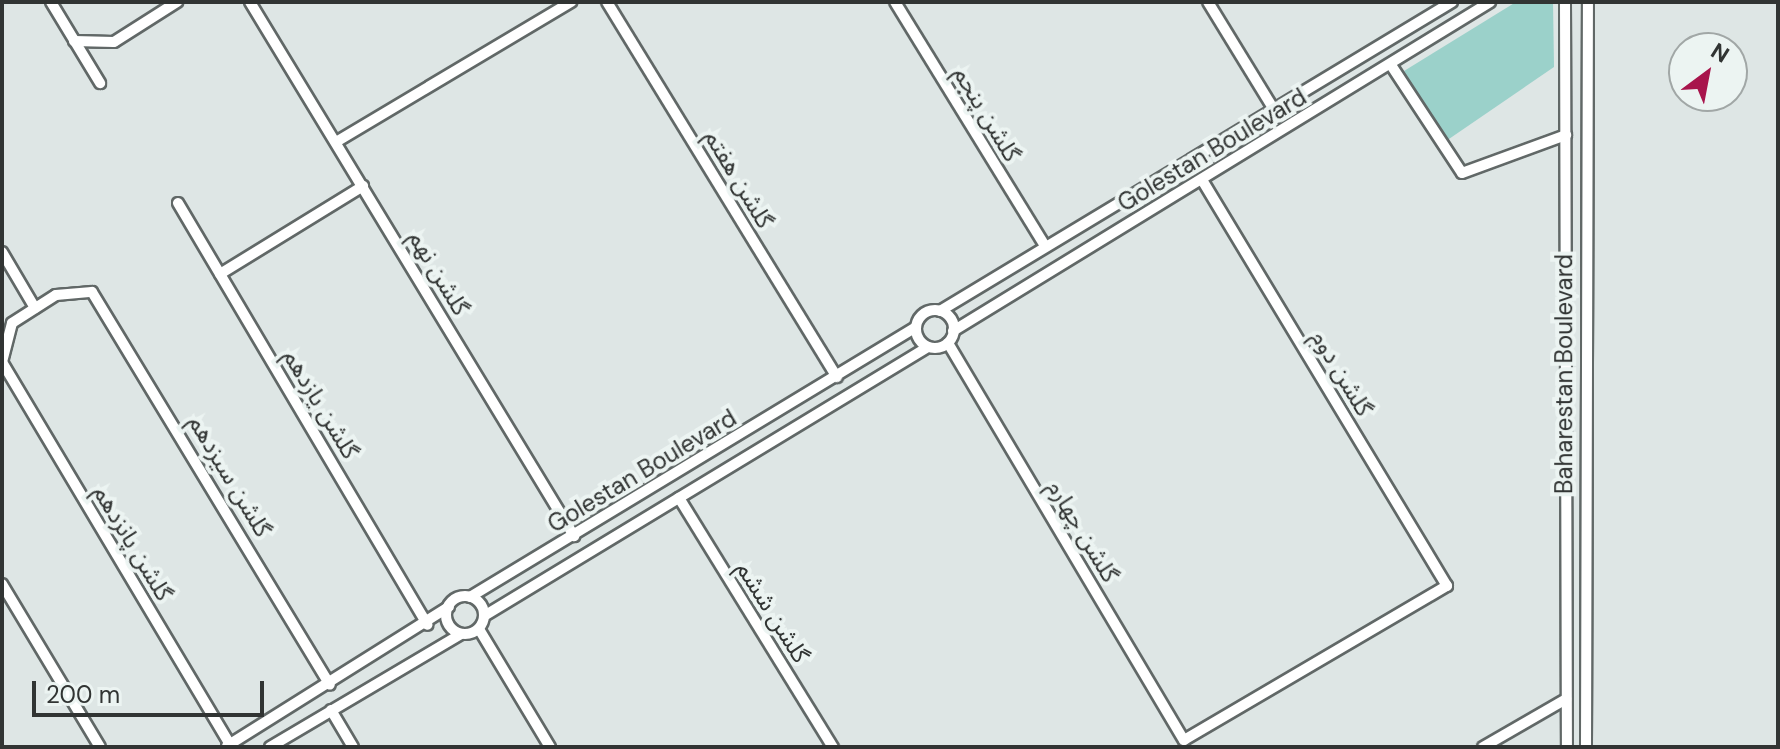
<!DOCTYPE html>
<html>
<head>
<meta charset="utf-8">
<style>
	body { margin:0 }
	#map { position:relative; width:1780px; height:749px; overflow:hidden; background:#dee6e5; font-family:"DM Sans","Noto Sans Arabic",sans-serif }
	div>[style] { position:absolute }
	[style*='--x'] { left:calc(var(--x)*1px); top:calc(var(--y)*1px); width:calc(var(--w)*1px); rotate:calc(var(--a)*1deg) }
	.green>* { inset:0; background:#9bd1ca }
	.roads { filter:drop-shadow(2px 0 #616867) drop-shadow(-2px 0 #616867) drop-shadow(0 2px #616867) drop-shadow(0 -2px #616867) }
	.minor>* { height:10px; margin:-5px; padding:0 5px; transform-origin:5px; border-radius:5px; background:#fff }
	.minor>.ring { margin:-5px; padding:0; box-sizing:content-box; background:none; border:10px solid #fff; border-radius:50% }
	span { translate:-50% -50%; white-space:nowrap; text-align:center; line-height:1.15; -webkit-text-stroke:8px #ecf4f2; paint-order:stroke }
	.street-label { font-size:24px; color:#313433 }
	.frame { position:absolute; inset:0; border:4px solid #313433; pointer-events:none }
	.north { position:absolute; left:1668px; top:32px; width:80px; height:80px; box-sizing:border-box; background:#ecf4f2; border:2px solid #a1a7a6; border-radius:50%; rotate:32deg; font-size:22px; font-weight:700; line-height:32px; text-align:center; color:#313433 }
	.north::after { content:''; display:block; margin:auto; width:28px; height:36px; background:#a8144c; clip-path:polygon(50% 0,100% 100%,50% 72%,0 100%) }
	.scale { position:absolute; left:32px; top:681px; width:232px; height:36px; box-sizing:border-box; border:4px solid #313433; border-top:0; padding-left:10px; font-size:24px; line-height:28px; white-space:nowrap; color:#313433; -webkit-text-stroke:6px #ecf4f2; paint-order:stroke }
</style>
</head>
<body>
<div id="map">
	<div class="green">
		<i style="clip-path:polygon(1516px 2px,1553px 2px,1554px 67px,1446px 141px,1404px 71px)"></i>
	</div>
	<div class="roads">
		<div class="minor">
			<i style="--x:51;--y:2;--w:95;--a:58.8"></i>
			<i style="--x:250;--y:2;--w:625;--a:58.75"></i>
			<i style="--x:607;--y:2;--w:440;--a:58.5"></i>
			<i style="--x:895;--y:2;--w:286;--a:58.4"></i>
			<i style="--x:1208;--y:2;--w:124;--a:58.5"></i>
			<i style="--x:1565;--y:2;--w:745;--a:89.85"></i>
			<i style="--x:74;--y:41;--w:40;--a:1.4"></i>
			<i style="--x:114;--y:42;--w:75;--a:-32.4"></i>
			<i style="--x:1391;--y:65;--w:129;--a:56.7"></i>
			<i style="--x:1462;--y:173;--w:111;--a:-20.1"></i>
			<i style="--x:336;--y:142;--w:274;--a:-30.8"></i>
			<i style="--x:178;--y:203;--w:490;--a:59.4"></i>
			<i style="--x:2;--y:252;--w:65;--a:59.5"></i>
			<i style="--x:220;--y:274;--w:168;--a:-31.6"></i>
			<i class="ring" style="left:916px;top:310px;width:28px;height:28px"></i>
			<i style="--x:940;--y:311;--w:598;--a:-31.11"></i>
			<i style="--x:953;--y:331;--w:630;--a:-31.49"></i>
			<i style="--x:948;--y:343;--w:462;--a:59.3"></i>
			<i style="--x:1184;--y:740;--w:305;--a:-30.4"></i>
			<i style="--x:1447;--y:586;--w:474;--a:-121.1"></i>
			<i style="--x:2;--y:362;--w:40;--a:-75.6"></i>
			<i style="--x:12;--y:323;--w:52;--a:-32.5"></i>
			<i style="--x:56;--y:295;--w:36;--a:-5"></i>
			<i style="--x:92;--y:292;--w:459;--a:58.8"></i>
			<i style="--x:2;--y:362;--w:446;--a:59.2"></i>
			<i style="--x:679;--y:498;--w:293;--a:58.3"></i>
			<i style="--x:2;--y:584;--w:190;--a:59"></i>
			<i class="ring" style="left:446px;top:596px;width:28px;height:28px"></i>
			<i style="--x:470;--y:597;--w:521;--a:-31.19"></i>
			<i style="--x:484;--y:616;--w:519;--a:-31.21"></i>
			<i style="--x:479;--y:629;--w:138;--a:59"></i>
			<i style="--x:331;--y:710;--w:43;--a:59.3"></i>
			<i style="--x:227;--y:746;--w:262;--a:-32.1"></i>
			<i style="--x:270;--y:747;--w:222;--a:-30.6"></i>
			<i style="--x:1483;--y:747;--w:96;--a:-30"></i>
			<i style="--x:1586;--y:747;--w:745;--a:-89.85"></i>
		</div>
	</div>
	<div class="street-label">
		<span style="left:987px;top:114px;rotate:59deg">گلشن پنجم</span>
		<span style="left:1212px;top:150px;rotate:-31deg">Golestan Boulevard</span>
		<span style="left:739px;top:179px;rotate:59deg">گلشن هفتم</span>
		<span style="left:439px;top:273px;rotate:59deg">گلشن نهم</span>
		<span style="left:1342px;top:373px;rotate:59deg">گلشن دوم</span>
		<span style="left:1564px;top:374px;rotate:-90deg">Baharestan Boulevard</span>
		<span style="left:321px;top:404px;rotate:59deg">گلشن یازدهم</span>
		<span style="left:642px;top:471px;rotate:-31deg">Golestan Boulevard</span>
		<span style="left:230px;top:476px;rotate:59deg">گلشن سیزدهم</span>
		<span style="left:1083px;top:531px;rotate:59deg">گلشن چهارم</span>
		<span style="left:133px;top:543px;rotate:59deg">گلشن پانزدهم</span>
		<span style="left:773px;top:612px;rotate:58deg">گلشن ششم</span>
	</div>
	<div class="frame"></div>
	<div class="north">N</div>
	<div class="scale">200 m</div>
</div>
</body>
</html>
